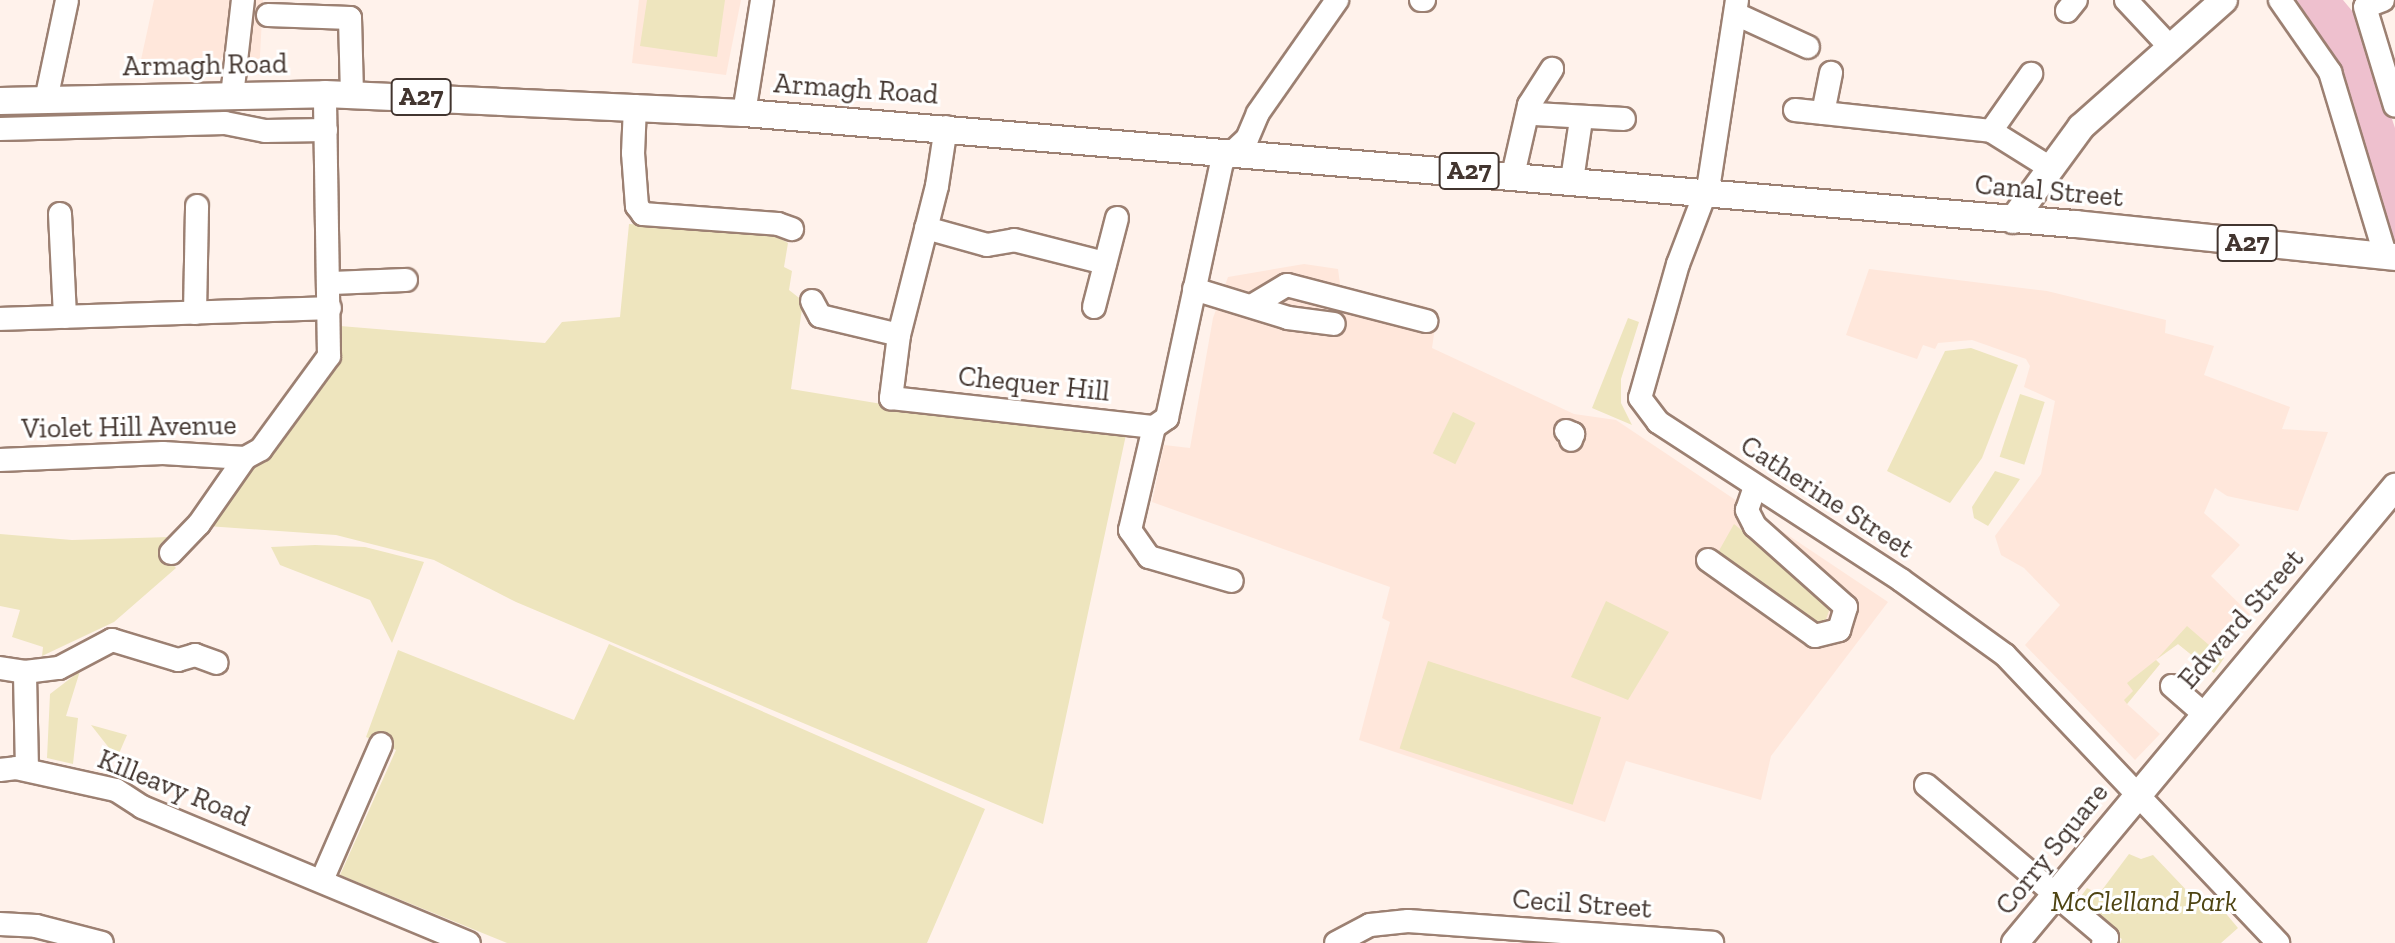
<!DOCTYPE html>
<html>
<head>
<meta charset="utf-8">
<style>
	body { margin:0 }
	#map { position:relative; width:2395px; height:943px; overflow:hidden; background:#fff2eb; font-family:"Zilla Slab",serif }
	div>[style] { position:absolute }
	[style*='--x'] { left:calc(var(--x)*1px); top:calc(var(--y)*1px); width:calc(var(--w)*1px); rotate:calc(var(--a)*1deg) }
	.built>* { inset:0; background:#ffe7db }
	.green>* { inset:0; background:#eee5be; transform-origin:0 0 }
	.water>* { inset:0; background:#eec0ce }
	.roads { filter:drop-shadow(2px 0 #9c8072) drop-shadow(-2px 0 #9c8072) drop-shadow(0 2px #9c8072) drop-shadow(0 -2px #9c8072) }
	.minor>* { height:22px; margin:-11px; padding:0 11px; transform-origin:11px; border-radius:11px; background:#fff }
	.major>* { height:26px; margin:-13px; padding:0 13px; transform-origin:13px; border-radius:13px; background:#fff }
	span { translate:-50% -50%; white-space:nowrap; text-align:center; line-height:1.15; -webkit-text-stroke:6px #fff; paint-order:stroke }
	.shield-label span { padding:2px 6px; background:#fff; border:2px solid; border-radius:6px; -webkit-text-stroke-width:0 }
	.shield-label { font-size:26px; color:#42352f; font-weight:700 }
	.street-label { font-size:28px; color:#42352f }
	.park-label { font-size:28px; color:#4e4412; font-style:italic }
</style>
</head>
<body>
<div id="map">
	<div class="built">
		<i style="clip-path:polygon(154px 0,263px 0,259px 74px,245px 61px,222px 57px,213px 72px,137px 78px)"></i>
		<i style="clip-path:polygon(639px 0,741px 0,726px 75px,632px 63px)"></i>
		<i style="clip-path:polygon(1304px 264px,1338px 269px,1341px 291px,1425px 306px,1436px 320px,1432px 348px,1574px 414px,1616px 420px,1888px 602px,1771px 756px,1761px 800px,1626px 761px,1605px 822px,1359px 740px,1390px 622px,1382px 618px,1390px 587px,1152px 502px,1164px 445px,1190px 448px,1213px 318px,1228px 277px)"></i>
		<i style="clip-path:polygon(1869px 269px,2047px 291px,2166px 320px,2165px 333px,2214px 346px,2204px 375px,2290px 407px,2282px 429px,2328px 432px,2298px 511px,2227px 496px,2215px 488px,2204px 513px,2240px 545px,2211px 576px,2255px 619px,2222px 655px,2214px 673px,2178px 644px,2156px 660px,2160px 664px,2127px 704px,2160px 734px,2135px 760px,2025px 645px,2060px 605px,2024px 568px,2001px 555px,1995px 536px,2041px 474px,2055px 401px,2024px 387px,2030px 366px,2026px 359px,1972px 340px,1938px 343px,1935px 349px,1923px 345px,1917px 359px,1846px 335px)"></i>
	</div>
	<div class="green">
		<i style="clip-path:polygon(647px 0,725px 0,717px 57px,640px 46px)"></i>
		<i style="clip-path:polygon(629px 224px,774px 235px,788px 243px,784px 267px,792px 271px,789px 290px,803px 301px,791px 389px,888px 405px,1127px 430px,1043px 824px,516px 602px,434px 560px,336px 535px,207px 526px,337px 364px,340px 326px,545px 343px,562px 322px,620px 317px)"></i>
		<i style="clip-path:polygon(1628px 318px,1639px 322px,1621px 379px,1621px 403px,1632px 425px,1592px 408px)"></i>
		<i style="clip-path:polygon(1971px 348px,2018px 365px,1982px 458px,1950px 503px,1887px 471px,1945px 351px)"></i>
		<i style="left:2020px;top:394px;width:26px;height:66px;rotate:18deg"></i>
		<i style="left:1453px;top:412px;width:25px;height:46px;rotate:26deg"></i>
		<i style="clip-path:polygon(1995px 471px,2020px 479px,1988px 526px,1974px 518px,1972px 507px)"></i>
		<i style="clip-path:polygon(1734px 524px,1824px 597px,1829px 611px,1825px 622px,1814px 623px,1716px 556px)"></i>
		<i style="clip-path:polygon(0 534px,72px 540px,170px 537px,158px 549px,176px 568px,114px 622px,42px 656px,43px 647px,12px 637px,20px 610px,0 606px)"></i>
		<i style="clip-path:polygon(315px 545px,365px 547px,424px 562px,392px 643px,370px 600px,280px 565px,271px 547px)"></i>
		<i style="clip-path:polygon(1606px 601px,1669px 632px,1628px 700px,1571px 677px)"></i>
		<i style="clip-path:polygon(2187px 626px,2224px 658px,2214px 673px,2178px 644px,2157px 659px)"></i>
		<i style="clip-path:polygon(609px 644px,985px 809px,927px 943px,507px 943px,340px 875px,396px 750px,366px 737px,398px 650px,574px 720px)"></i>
		<i style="clip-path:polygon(2156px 660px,2160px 664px,2127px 704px,2124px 700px,2133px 691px,2127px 683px)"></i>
		<i style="left:1428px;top:661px;width:182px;height:92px;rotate:18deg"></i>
		<i style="clip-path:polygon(80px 671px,66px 716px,78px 718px,73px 764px,47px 758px,50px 694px)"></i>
		<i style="clip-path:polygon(91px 725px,127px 735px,117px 758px)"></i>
		<i style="clip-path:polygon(2129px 854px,2141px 859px,2153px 855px,2210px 915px,2223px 910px,2238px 928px,2221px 943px,2120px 943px,2122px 939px,2073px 907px,2087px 888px,2099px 894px)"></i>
	</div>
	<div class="water">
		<i style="clip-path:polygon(2297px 0,2343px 0,2358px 18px,2395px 128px,2395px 256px,2343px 76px)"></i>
	</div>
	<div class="roads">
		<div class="minor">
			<i style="--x:1421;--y:0;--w:3;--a:0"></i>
			<i style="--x:1737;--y:0;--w:185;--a:98.7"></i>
			<i style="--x:1709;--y:183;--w:87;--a:110.9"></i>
			<i style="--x:1678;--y:264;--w:139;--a:105.8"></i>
			<i style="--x:1640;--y:398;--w:30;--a:53"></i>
			<i style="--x:1658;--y:422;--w:290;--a:33"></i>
			<i style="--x:1901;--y:580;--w:128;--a:35.8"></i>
			<i style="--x:2005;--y:655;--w:397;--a:46.5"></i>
			<i style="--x:2126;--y:0;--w:63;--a:46.9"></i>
			<i style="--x:2280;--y:0;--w:88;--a:55.2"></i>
			<i style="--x:2330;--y:72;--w:193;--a:73.2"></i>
			<i style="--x:2383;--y:0;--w:19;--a:159"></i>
			<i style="--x:2365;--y:7;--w:103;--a:73.1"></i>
			<i style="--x:2067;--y:11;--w:14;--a:-51"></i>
			<i style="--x:1736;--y:14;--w:79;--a:24.6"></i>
			<i style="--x:268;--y:15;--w:82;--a:2.1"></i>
			<i style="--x:350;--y:18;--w:76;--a:88.5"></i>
			<i style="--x:232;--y:96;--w:97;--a:-83.5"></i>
			<i style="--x:46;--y:100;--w:102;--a:-78.1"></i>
			<i style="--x:635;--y:106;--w:47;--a:92.4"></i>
			<i style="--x:633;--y:153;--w:53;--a:85.7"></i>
			<i style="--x:637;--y:206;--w:10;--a:53"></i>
			<i style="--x:643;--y:214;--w:135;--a:4.2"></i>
			<i style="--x:778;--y:224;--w:15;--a:20"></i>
			<i style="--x:1795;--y:110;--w:197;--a:6.1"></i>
			<i style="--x:1991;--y:131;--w:72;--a:31.9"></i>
			<i style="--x:744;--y:113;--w:114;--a:-80.9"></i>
			<i style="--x:1823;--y:113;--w:41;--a:-78.7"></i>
			<i style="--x:1535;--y:114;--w:89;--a:3.2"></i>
			<i style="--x:946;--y:127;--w:60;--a:98.7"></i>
			<i style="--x:937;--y:186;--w:154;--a:104.3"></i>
			<i style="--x:899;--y:335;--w:64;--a:97.2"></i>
			<i style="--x:891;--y:398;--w:265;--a:6.3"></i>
			<i style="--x:1154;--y:427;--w:16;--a:-35"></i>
			<i style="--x:1167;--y:418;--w:262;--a:-77.9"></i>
			<i style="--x:1222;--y:162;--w:34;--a:-43"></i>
			<i style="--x:1247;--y:139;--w:28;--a:-67"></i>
			<i style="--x:1258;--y:113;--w:138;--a:-55"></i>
			<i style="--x:0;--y:129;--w:225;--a:-1.5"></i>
			<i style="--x:225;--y:123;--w:41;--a:11.3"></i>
			<i style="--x:265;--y:131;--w:61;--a:-0.9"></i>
			<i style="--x:1991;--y:131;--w:70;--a:-54.9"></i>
			<i style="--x:1513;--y:175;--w:72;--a:-77.1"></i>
			<i style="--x:1529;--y:105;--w:43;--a:-57.4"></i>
			<i style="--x:1572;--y:180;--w:61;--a:-81.5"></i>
			<i style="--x:60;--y:214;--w:103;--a:87.2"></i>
			<i style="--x:926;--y:228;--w:63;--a:15.6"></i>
			<i style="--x:987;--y:245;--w:27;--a:-10"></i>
			<i style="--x:1014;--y:240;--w:94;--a:14.2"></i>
			<i style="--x:331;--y:283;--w:75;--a:-2.3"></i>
			<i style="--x:1194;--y:289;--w:98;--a:17.1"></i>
			<i style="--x:1288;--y:318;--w:46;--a:7.4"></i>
			<i style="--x:812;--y:301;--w:17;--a:62"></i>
			<i style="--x:820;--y:316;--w:81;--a:13.5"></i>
			<i style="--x:1255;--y:304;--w:37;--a:-31"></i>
			<i style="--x:1287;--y:285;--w:144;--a:14.5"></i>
			<i style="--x:1094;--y:307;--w:92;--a:-75.5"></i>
			<i style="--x:195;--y:313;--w:107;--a:-88.9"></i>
			<i style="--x:0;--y:319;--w:330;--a:-1.9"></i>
			<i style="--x:1154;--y:427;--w:106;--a:103.1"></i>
			<i style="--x:1130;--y:530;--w:33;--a:55"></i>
			<i style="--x:1149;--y:557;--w:86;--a:16.1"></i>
			<i style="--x:1566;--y:431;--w:8;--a:23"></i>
			<i style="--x:1573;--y:434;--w:6;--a:108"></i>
			<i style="--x:0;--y:460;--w:163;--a:-2.5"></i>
			<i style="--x:163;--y:453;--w:82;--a:3.5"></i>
			<i style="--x:245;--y:458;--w:18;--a:-29"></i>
			<i style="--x:261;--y:449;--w:115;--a:-53.8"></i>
			<i style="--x:329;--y:356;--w:262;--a:-90.9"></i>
			<i style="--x:171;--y:553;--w:40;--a:-46"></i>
			<i style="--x:199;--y:524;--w:80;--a:-55.1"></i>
			<i style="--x:1708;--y:560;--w:131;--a:35.4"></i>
			<i style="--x:1815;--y:636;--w:25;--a:-14"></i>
			<i style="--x:1839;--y:630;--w:24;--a:-73"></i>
			<i style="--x:1846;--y:607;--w:122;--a:-138.3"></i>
			<i style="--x:1755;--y:526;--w:18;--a:-117"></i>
			<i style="--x:1747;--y:510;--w:24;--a:-71"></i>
			<i style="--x:0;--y:668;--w:25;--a:9"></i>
			<i style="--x:2172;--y:686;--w:41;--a:41.1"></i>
			<i style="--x:0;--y:770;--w:16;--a:-7"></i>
			<i style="--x:16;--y:768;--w:102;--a:12.4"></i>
			<i style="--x:116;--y:790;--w:31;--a:33"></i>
			<i style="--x:142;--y:807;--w:354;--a:22.6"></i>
			<i style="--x:27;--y:770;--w:98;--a:-91.2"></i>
			<i style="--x:25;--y:672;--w:34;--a:-7"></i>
			<i style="--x:59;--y:668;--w:60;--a:-27.8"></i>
			<i style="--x:112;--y:640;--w:69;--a:16.9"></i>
			<i style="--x:178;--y:660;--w:18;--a:-16"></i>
			<i style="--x:195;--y:655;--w:23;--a:20"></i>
			<i style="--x:1926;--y:785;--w:237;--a:40.2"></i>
			<i style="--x:2107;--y:938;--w:6;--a:129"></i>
			<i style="--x:322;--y:880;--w:148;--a:-66.5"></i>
			<i style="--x:0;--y:924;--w:36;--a:3"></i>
			<i style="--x:36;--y:926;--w:68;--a:14.4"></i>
			<i style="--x:1336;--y:943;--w:38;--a:-28"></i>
			<i style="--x:1370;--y:925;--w:38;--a:-6"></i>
			<i style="--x:1408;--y:921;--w:305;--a:4.1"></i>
		</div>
		<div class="major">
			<i style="--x:0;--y:101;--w:325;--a:-1.2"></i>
			<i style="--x:325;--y:94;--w:419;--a:2.6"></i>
			<i style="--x:744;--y:113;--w:1336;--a:4.77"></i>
			<i style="--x:2075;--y:224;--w:322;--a:5.9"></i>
			<i style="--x:2013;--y:220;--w:115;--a:-53.8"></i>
			<i style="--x:2081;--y:127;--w:191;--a:-41.6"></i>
			<i style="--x:2015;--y:943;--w:594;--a:-50.19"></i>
		</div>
	</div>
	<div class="shield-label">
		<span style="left:421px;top:97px">A27</span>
		<span style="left:1469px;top:171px">A27</span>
		<span style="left:2247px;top:243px">A27</span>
	</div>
	<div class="street-label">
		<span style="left:205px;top:65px;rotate:-1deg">Armagh Road</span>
		<span style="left:856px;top:89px;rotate:4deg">Armagh Road</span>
		<span style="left:2049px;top:191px;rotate:5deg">Canal Street</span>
		<span style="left:1034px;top:384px;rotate:6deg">Chequer Hill</span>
		<span style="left:129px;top:427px;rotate:-1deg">Violet Hill Avenue</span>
		<span style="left:1827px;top:497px;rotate:33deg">Catherine Street</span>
		<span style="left:2241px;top:619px;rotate:-49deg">Edward Street</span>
		<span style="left:174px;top:788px;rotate:22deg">Killeavy Road</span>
		<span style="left:2052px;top:849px;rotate:-51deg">Corry Square</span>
		<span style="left:1582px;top:904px;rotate:4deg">Cecil Street</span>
	</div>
	<div class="park-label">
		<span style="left:2144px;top:902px">McClelland Park</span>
	</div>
</div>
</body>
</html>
